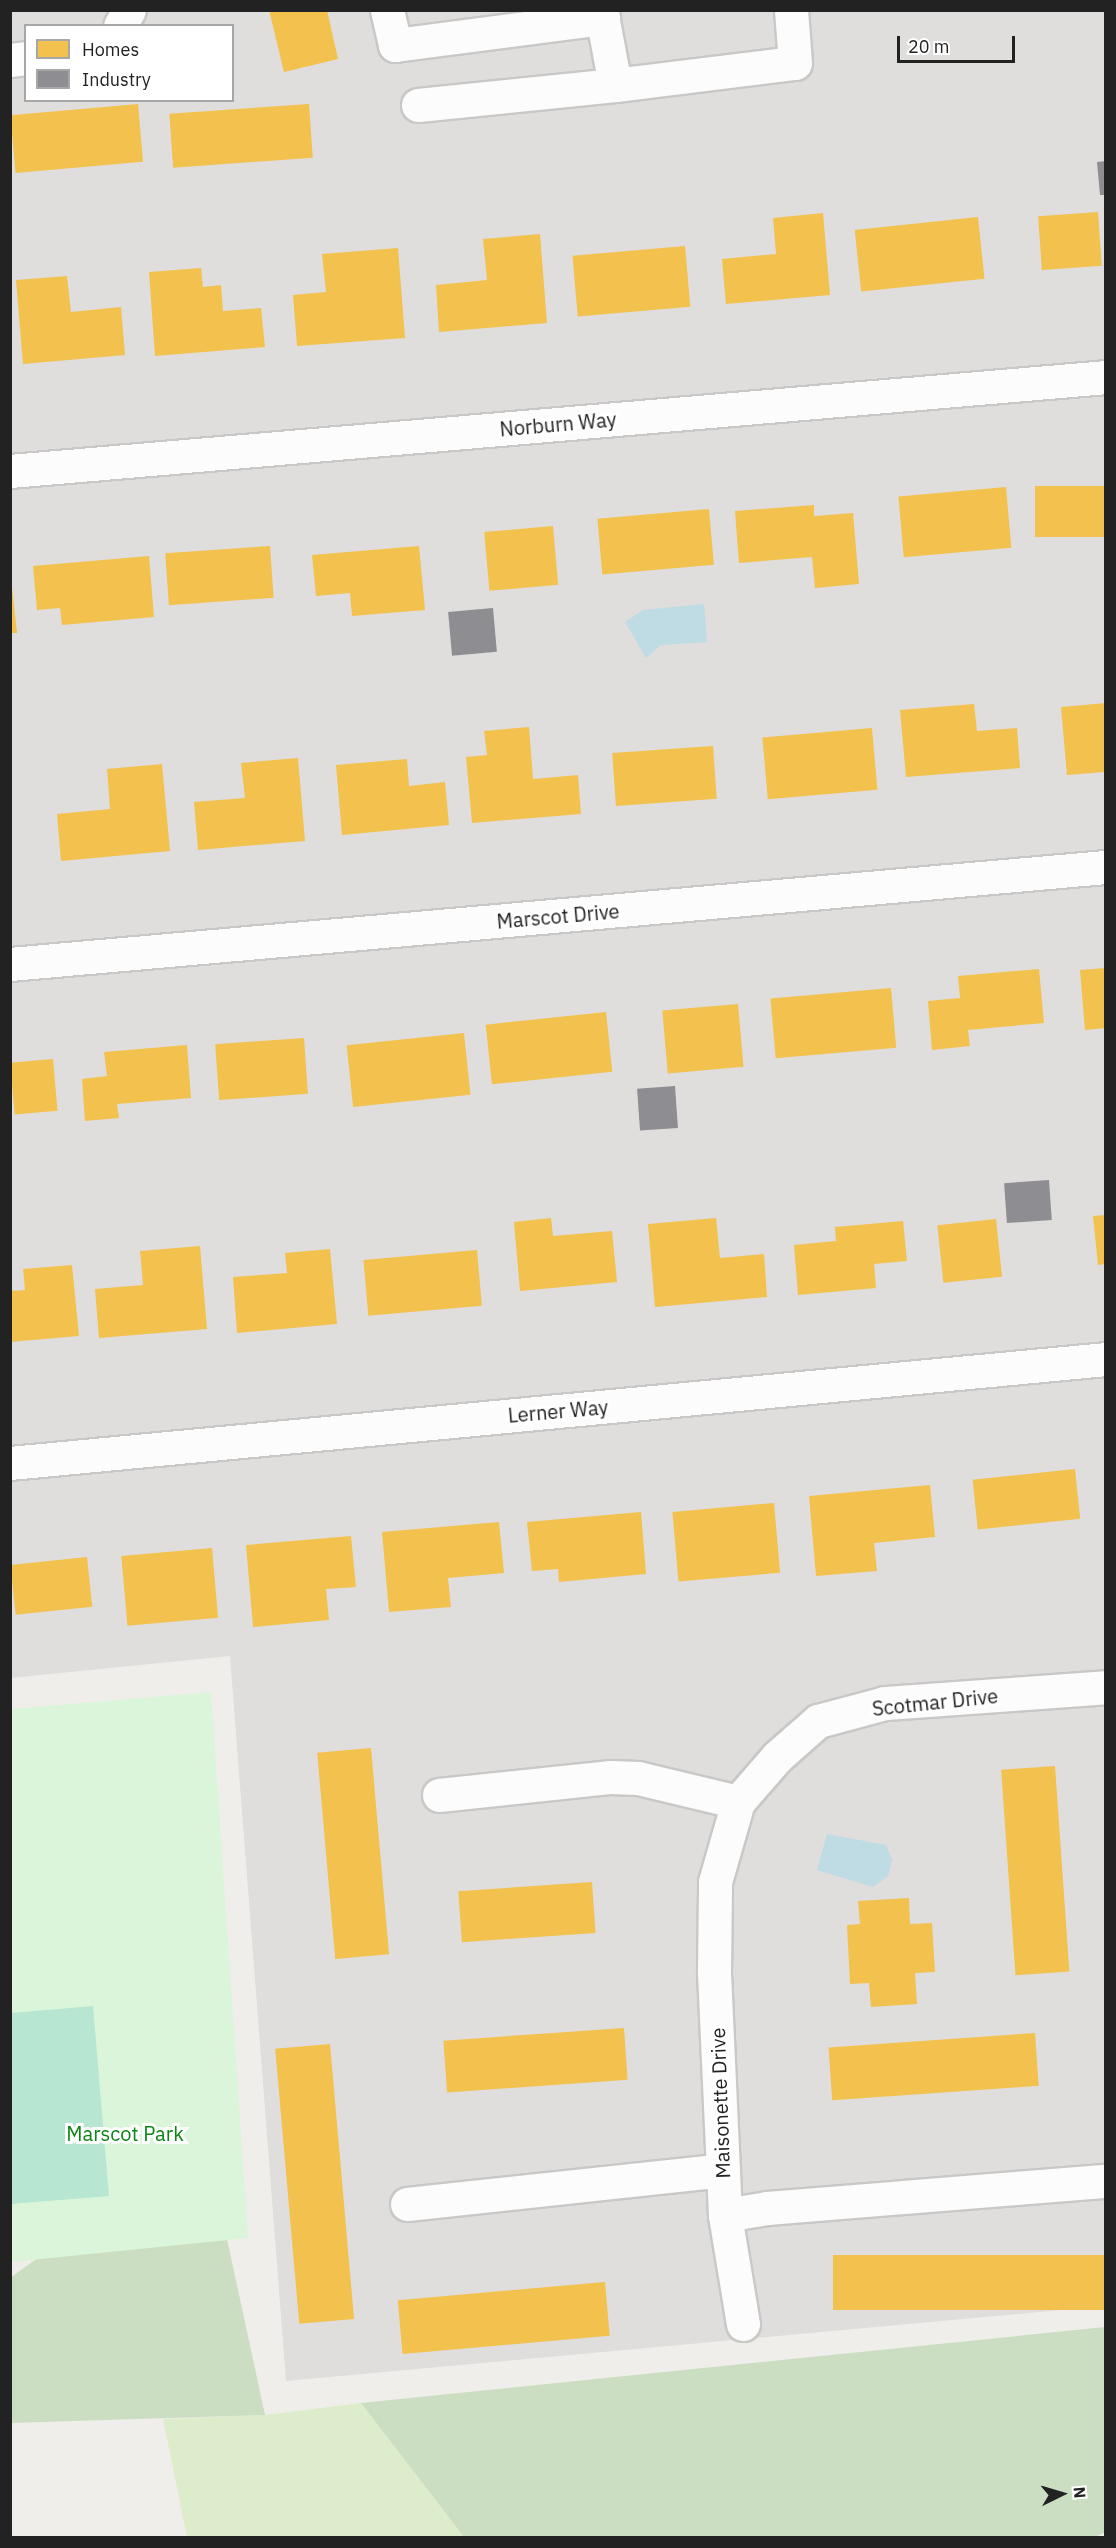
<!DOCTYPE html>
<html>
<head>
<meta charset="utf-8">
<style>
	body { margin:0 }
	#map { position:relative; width:1116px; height:2548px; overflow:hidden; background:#f0eeeb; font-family:"IBM Plex Sans",sans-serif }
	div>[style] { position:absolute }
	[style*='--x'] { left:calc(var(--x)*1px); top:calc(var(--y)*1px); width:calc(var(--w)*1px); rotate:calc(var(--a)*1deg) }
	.residential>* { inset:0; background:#dfdedc }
	.grass>* { inset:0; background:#ddeccb }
	.forest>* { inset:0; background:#cbdec1 }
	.park>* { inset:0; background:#daf5da }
	.pitch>* { inset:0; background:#b7e6d2 }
	.water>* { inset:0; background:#bfdbe3 }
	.homes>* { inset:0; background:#f2c14e; transform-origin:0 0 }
	.industry>* { inset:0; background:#8d8d92; transform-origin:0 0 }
	.roads { filter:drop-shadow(2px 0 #c9c8c7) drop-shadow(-2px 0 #c9c8c7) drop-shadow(0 2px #c9c8c7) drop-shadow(0 -2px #c9c8c7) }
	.minor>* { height:33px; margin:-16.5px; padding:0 16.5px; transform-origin:16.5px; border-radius:16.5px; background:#fdfcfc }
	span { translate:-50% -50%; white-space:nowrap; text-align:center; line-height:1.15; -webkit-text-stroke:6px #fff; paint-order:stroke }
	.street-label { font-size:20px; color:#222 }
	.park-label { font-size:20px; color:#0c8416 }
	.frame { position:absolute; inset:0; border:12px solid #222; pointer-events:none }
	.legend { position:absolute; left:24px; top:24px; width:210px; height:78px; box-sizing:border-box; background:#fff; border:2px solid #a7a7a7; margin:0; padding:8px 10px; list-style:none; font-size:18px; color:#222 }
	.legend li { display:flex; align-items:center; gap:12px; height:30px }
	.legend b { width:30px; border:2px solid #a7a7a7 }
	.north { position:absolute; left:1032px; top:2464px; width:60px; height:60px; -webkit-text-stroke:4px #fff; paint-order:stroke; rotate:85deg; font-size:16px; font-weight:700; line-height:24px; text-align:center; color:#222 }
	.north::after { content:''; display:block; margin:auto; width:21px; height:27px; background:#222; clip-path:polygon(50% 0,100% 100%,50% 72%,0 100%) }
	.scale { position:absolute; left:897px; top:36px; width:118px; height:27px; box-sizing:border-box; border:3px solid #222; border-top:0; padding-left:8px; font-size:18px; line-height:21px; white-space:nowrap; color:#222; -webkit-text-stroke:4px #fff; paint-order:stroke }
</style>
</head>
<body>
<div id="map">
	<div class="residential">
		<i style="clip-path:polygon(evenodd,11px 11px,1105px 11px,1105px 2306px,286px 2381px,230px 1656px,11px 1678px,11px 11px,26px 26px,232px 26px,232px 100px,26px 100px,26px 26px)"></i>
	</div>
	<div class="grass">
		<i style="clip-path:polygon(361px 2403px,464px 2537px,187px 2537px,163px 2419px,265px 2415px)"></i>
	</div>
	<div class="forest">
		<i style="clip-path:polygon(205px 2137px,265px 2415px,11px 2423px,10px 2278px)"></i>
		<i style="clip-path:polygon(1105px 2327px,1106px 2532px,1095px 2537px,464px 2537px,361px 2403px)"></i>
	</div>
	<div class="park">
		<i style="clip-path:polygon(211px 1692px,248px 2238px,11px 2262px,11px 1709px)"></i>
	</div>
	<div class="pitch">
		<i style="clip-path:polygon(93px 2006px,109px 2196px,11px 2204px,11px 2013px)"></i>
	</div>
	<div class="water">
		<i style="clip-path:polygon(704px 604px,707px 642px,661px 645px,646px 658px,625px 622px,643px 610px)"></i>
		<i style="clip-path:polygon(827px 1834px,886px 1845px,892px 1860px,888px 1876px,873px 1887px,817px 1870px)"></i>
	</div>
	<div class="homes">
		<i style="clip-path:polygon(269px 10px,327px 10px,338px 59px,284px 72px)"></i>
		<i style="left:138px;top:104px;width:58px;height:128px;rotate:85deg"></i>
		<i style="left:309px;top:104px;width:54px;height:140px;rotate:86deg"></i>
		<i style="left:1098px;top:212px;width:54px;height:60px;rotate:86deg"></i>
		<i style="clip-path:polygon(823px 213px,830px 295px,726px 304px,722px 259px,776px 254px,773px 218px)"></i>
		<i style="left:978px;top:217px;width:62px;height:124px;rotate:84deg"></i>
		<i style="clip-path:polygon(540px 234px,547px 323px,439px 332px,436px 285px,487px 280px,483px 239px)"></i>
		<i style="left:685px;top:246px;width:61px;height:113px;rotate:85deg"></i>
		<i style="clip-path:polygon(398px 248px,405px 338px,297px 346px,293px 295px,326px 292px,322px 254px)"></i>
		<i style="clip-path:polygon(201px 268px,203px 287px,221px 285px,223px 311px,261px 308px,265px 347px,155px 356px,149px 272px)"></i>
		<i style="clip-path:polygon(67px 276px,71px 312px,121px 307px,125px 355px,23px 364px,16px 280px)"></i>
		<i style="left:1106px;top:486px;width:51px;height:71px;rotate:90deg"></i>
		<i style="left:1006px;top:487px;width:61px;height:108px;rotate:85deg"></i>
		<i style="clip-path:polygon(814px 505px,814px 516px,853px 513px,859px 584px,815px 588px,812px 557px,739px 563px,735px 511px)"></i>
		<i style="left:709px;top:509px;width:56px;height:112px;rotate:85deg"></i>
		<i style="left:553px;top:526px;width:59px;height:69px;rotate:85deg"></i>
		<i style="left:270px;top:546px;width:52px;height:105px;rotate:86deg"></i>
		<i style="clip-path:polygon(419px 546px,425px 610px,352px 616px,350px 593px,316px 596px,312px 555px)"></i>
		<i style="clip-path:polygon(149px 556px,154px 617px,62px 625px,60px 608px,37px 610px,33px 566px)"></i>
		<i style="clip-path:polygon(10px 569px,17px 633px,10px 633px)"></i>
		<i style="clip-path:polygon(1106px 703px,1106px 772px,1067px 775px,1061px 707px)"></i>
		<i style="clip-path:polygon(974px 704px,977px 731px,1017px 728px,1020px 768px,906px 777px,900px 710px)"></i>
		<i style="clip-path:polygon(529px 727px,533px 779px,578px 775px,581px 814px,472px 823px,466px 757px,487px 755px,484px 731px)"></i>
		<i style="left:872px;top:728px;width:62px;height:110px;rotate:85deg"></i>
		<i style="left:713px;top:746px;width:53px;height:101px;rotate:86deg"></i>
		<i style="clip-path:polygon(298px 758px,305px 841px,198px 850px,194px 802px,245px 798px,241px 763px)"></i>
		<i style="clip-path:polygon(407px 759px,409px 786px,445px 782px,449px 825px,342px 835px,336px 765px)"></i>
		<i style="clip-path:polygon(162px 764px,170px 851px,61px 861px,57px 814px,110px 809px,107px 769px)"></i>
		<i style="clip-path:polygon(1106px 968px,1106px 1028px,1085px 1030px,1080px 970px)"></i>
		<i style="clip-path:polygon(1039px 969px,1044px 1023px,968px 1030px,970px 1046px,932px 1050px,928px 1001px,960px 998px,958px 976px)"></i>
		<i style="left:891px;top:988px;width:60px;height:121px;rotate:85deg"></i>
		<i style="left:738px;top:1004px;width:63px;height:76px;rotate:85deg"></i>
		<i style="left:606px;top:1012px;width:60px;height:121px;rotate:84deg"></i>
		<i style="left:464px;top:1033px;width:62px;height:118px;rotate:84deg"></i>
		<i style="left:304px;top:1038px;width:56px;height:89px;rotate:86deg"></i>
		<i style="clip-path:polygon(187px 1045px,191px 1098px,117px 1104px,119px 1118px,85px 1121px,82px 1079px,107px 1076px,104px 1052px)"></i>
		<i style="left:53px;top:1059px;width:52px;height:43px;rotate:85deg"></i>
		<i style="clip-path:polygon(1106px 1215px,1106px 1264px,1098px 1265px,1093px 1216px)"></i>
		<i style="clip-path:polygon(551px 1218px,553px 1236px,612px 1231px,617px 1282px,520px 1291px,514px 1222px)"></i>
		<i style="clip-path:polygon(716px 1218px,720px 1258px,764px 1254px,767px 1297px,655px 1307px,648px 1224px)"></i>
		<i style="left:996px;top:1219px;width:58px;height:59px;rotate:84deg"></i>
		<i style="clip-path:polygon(903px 1221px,907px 1261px,874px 1264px,876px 1288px,798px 1295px,794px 1245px,836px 1241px,835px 1227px)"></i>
		<i style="clip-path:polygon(200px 1246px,207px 1329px,99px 1338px,95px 1289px,143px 1285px,140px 1251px)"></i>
		<i style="clip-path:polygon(330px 1249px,337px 1324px,237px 1333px,233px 1277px,287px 1273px,285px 1253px)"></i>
		<i style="left:477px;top:1250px;width:56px;height:114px;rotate:85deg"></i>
		<i style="clip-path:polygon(72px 1265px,79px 1336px,10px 1342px,10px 1291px,25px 1290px,23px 1269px)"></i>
		<i style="left:1075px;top:1469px;width:50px;height:103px;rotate:84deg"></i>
		<i style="clip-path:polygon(930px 1485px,935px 1537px,874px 1543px,877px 1571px,816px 1576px,809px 1496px)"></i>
		<i style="left:774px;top:1503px;width:70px;height:102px;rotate:85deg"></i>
		<i style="clip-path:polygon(641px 1512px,646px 1574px,559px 1582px,558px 1569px,532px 1571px,527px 1522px)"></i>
		<i style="clip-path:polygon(499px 1522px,504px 1573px,448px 1578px,451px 1607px,389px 1612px,382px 1532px)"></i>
		<i style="clip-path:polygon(351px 1536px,356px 1587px,326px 1589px,329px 1620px,253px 1627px,246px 1545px)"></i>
		<i style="left:212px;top:1548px;width:70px;height:91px;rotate:85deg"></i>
		<i style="left:87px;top:1557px;width:50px;height:77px;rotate:84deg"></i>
		<i style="left:371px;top:1748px;width:207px;height:54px;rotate:85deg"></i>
		<i style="left:1055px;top:1766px;width:206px;height:54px;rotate:86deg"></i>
		<i style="left:592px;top:1882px;width:51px;height:134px;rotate:86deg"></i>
		<i style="clip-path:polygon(909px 1898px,910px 1924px,932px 1923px,935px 1972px,915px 1973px,917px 2004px,871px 2007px,869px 1983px,850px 1984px,847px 1925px,860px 1924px,858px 1901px)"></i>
		<i style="left:624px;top:2028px;width:52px;height:181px;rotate:86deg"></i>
		<i style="left:1035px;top:2033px;width:53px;height:207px;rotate:86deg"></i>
		<i style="left:330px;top:2044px;width:276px;height:55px;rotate:85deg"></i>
		<i style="left:1106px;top:2255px;width:55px;height:273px;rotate:90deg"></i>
		<i style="left:605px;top:2282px;width:54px;height:208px;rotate:85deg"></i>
	</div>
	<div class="industry">
		<i style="clip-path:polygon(1106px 161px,1106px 195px,1100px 195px,1097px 162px)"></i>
		<i style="left:493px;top:608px;width:44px;height:45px;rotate:85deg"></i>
		<i style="left:675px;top:1086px;width:42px;height:38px;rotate:86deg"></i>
		<i style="left:1049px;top:1180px;width:40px;height:45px;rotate:86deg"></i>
	</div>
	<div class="roads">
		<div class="minor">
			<i style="--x:387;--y:10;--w:36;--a:77"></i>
			<i style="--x:395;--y:45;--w:210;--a:-7.4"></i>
			<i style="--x:601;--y:10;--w:76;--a:79.4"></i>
			<i style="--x:615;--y:85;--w:181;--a:-7"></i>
			<i style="--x:795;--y:63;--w:53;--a:-94.3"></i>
			<i style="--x:120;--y:26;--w:18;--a:-61"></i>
			<i style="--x:10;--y:60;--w:16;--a:-7"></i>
			<i style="--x:418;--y:105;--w:198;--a:-5.8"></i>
			<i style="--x:10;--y:471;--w:1100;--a:-4.9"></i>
			<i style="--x:10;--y:964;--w:1100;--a:-5.06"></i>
			<i style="--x:10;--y:1463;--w:1101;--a:-5.42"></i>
			<i style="--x:439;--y:1795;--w:173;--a:-6"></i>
			<i style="--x:611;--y:1777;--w:27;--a:2"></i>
			<i style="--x:638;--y:1778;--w:103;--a:13.5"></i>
			<i style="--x:407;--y:2204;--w:318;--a:-6.1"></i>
			<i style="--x:725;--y:2215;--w:43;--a:-9.5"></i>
			<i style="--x:767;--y:2208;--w:340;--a:-4.6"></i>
			<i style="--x:743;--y:2324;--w:110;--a:-99.4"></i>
			<i style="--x:725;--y:2215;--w:245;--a:-92.6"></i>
			<i style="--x:714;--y:1970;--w:88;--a:-89.3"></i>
			<i style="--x:715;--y:1882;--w:83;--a:-74"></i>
			<i style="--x:738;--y:1802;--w:60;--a:-49.1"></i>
			<i style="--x:777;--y:1757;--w:55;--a:-41.3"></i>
			<i style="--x:818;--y:1721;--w:69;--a:-15"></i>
			<i style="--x:885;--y:1703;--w:222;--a:-4.1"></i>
		</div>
	</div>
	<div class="street-label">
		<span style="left:558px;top:424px;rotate:-5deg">Norburn Way</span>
		<span style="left:558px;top:916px;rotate:-5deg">Marscot Drive</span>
		<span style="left:558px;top:1411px;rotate:-5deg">Lerner Way</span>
		<span style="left:935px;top:1702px;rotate:-6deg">Scotmar Drive</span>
		<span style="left:720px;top:2103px;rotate:-92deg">Maisonette Drive</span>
	</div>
	<div class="park-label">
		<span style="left:125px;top:2133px">Marscot Park</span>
	</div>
	<div class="frame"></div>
	<ul class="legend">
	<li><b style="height:16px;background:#f2c14e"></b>Homes</li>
	<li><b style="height:16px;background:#8d8d92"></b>Industry</li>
	</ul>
	<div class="north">N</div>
	<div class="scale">20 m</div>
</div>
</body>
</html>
